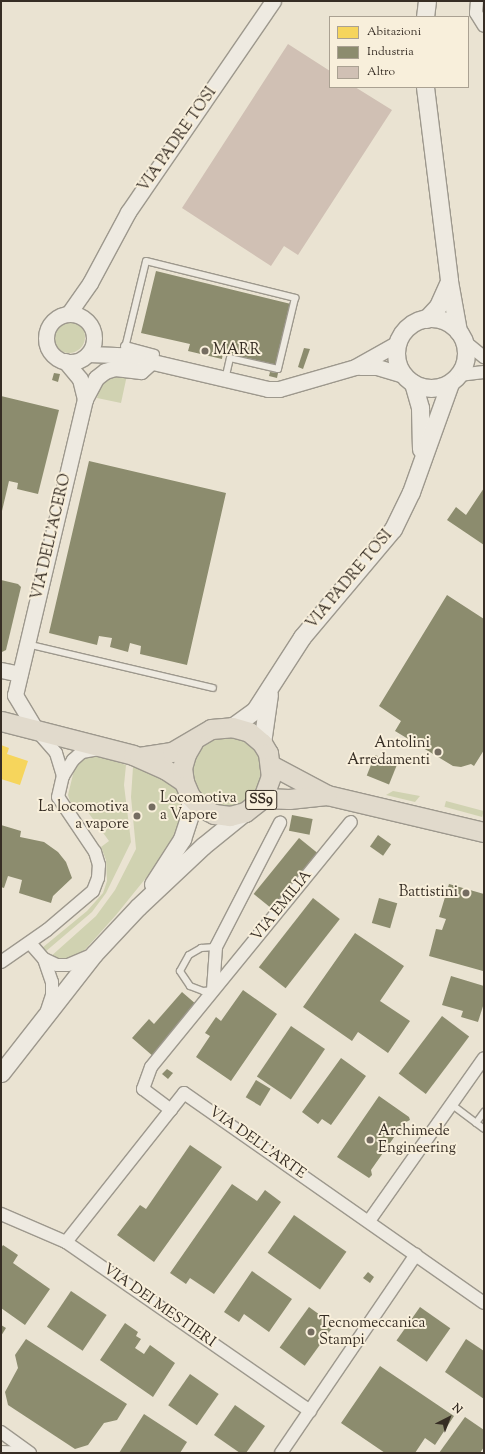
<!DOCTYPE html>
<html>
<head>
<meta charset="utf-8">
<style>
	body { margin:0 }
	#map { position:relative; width:485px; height:1454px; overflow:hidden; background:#eae3d2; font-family:"Sorts Mill Goudy",serif }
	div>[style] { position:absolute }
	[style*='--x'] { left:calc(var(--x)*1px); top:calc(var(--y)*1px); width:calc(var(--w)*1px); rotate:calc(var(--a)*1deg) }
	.green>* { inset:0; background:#d0d2b1; transform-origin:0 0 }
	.round { border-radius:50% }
	.homes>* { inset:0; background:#f6d55c }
	.industry>* { inset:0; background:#8c8c6e; transform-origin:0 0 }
	.building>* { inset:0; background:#d0c0b4 }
	.roads { filter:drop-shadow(1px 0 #9d988d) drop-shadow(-1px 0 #9d988d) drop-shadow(0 1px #9d988d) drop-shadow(0 -1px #9d988d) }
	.service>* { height:6px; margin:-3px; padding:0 3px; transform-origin:3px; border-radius:3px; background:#eeeae1 }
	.pedestrian>* { height:9px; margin:-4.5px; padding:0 4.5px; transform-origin:4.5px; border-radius:4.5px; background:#eeeae1 }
	.minor>* { height:12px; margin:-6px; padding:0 6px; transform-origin:6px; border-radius:6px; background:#eeeae1 }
	.tertiary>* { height:15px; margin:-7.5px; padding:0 7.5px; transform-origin:7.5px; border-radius:7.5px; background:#eeeae1 }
	.tertiary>.ring { margin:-7.5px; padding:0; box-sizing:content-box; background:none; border:15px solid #eeeae1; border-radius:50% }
	.secondary>* { height:17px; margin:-8.5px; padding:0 8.5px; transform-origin:8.5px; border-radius:8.5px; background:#eeeae1 }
	.secondary>.ring { margin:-8.5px; padding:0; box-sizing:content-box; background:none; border:17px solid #eeeae1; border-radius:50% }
	.primary>* { height:19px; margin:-9.5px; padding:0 9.5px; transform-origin:9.5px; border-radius:9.5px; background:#e1dacc }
	.dots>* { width:11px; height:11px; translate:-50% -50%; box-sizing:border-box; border:2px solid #f8efdb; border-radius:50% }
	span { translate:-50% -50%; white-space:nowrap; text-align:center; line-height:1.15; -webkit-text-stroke:4px #f8efdb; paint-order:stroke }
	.shield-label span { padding:1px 3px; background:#f8efdb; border:1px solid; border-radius:3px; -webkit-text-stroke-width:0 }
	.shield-label { font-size:14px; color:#362d24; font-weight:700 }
	.street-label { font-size:15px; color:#362d24 }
	.poi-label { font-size:15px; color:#362d24 }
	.left { translate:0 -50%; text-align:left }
	.right { translate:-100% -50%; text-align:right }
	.frame { position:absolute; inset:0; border:2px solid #362d24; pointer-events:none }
	.legend { position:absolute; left:329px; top:16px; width:140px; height:72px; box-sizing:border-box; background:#f8efdb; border:1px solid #aaa192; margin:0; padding:5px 7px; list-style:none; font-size:12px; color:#362d24 }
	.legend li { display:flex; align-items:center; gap:8px; height:20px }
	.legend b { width:20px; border:1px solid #aaa192 }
	.north { position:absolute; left:429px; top:1398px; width:40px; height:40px; -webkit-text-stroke:3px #f8efdb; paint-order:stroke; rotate:42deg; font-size:11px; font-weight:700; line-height:16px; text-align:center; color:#362d24 }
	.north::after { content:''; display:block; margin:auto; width:14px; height:18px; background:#362d24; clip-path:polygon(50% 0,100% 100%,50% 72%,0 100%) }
</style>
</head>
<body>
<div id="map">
	<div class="green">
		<i class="round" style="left:53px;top:321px;width:32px;height:32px"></i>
		<i style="clip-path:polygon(121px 375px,127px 375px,121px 403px,97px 398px,100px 386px,106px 380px)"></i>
		<i class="round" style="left:191px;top:736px;width:72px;height:72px"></i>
		<i style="clip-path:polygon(88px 756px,99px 756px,126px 765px,124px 785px,131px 842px,106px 893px,92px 912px,45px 952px,42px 948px,87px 911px,103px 893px,107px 881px,106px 860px,101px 847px,109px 841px,82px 804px,73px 810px,68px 795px,75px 766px)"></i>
		<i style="clip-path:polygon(133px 767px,165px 776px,176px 788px,183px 805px,184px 817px,175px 842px,116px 915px,74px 962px,49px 958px,96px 916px,115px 890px,136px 849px,131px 797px)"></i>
		<i style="clip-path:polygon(393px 791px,420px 796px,415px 802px,386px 795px)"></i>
		<i style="left:446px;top:801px;width:39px;height:6px;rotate:15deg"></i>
	</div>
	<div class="homes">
		<i style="clip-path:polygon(1px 745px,9px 748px,7px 754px,28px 761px,20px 785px,1px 779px)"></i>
	</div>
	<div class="industry">
		<i style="clip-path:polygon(156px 271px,291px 304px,276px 365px,223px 352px,222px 359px,188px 351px,190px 344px,141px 333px)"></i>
		<i style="clip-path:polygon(304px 348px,310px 349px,303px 369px,298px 367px)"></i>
		<i style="clip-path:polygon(270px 372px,278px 373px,277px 378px,269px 376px)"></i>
		<i style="clip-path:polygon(54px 373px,60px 374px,58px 382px,52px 380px)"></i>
		<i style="clip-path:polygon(1px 396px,59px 410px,38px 494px,17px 489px,18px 483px,9px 481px,2px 511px)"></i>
		<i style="clip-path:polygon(89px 461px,226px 493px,187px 665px,140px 654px,141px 646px,130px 643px,128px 652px,110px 647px,112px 638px,99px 636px,97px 645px,49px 633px)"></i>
		<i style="clip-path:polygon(484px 488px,484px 545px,447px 520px,456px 507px,466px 515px)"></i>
		<i style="clip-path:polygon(1px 580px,18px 584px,21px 587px,6px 650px,2px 652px)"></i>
		<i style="clip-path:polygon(447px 595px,484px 619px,484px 750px,474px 766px,471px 764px,461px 767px,453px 766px,395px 731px,401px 721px,379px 706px)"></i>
		<i style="left:375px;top:755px;width:24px;height:22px;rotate:22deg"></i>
		<i style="left:292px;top:815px;width:21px;height:16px;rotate:11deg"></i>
		<i style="clip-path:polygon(1px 825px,21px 831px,20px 837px,44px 842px,58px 852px,66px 862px,72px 878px,53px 896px,51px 903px,19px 893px,22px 880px,8px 876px,4px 888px,1px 887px)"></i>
		<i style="left:378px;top:835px;width:16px;height:14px;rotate:35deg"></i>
		<i style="left:299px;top:838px;width:27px;height:72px;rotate:39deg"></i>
		<i style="clip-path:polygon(449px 884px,484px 894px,484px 974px,483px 971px,429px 956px,436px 929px,442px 930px,446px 919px,439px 917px)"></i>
		<i style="left:313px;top:898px;width:34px;height:88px;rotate:38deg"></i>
		<i style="left:379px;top:898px;width:19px;height:26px;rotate:16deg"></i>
		<i style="clip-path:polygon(355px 933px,404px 966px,380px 1001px,410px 1021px,388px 1053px,358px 1032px,352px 1041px,303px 1007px)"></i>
		<i style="clip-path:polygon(451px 976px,484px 986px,484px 1003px,478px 1022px,461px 1017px,463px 1011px,442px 1005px)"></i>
		<i style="clip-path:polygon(243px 990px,277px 1014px,231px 1081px,196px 1057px,210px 1036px,205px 1033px,216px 1017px,221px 1021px)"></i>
		<i style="clip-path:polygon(182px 992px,197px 1005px,154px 1057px,132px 1038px,149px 1019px,154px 1024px)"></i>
		<i style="left:442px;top:1016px;width:34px;height:72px;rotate:37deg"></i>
		<i style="left:291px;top:1026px;width:41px;height:61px;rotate:34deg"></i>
		<i style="clip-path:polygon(341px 1058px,366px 1076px,331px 1125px,322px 1119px,318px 1124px,302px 1112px)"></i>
		<i style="clip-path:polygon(167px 1069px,173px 1073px,168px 1079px,162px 1074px)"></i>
		<i style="left:256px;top:1080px;width:17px;height:20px;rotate:31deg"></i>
		<i style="clip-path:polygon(379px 1096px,409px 1117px,410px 1120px,404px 1123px,371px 1170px,372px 1175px,369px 1178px,337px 1157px)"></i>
		<i style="clip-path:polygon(190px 1145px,222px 1167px,154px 1262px,117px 1235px,140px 1205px,146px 1209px)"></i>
		<i style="clip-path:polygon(232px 1184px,257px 1201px,265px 1190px,281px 1202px,214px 1294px,190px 1278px,186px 1284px,170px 1273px)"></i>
		<i style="left:294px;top:1215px;width:64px;height:46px;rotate:35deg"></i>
		<i style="clip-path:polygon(3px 1245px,18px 1255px,13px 1263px,50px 1289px,25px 1325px,1px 1308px,1px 1248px)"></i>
		<i style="clip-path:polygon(252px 1271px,292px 1299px,269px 1332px,244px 1314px,239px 1322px,224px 1312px)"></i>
		<i style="clip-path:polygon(368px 1272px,374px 1277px,370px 1283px,363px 1278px)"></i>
		<i style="left:71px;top:1291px;width:43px;height:43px;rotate:34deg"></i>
		<i style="left:309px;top:1307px;width:31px;height:50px;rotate:36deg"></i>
		<i style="left:420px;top:1307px;width:37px;height:41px;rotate:35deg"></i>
		<i style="clip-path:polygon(125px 1323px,138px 1332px,136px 1336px,141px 1339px,135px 1348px,144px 1354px,150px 1345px,175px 1363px,153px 1397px,100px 1360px)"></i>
		<i style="clip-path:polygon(1px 1325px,6px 1328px,1px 1336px)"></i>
		<i style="clip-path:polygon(26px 1339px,127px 1404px,117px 1420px,104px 1423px,88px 1445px,75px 1449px,8px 1405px,5px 1392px,18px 1368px,15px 1355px)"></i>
		<i style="clip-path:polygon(466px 1339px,484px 1351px,484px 1399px,445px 1372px)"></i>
		<i style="clip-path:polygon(380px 1366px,454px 1416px,435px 1445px,425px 1438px,415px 1453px,385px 1453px,341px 1423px)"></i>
		<i style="left:190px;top:1374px;width:35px;height:38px;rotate:35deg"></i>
		<i style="clip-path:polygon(235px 1405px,265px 1426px,246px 1453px,240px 1453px,214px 1435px)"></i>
		<i style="clip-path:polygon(144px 1414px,187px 1442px,180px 1453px,119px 1453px)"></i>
		<i style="clip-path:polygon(465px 1417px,484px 1430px,484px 1447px,480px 1453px,439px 1453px)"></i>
	</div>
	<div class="building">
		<i style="clip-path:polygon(288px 44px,330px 71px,330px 87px,355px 87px,392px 110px,298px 255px,284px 246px,271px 266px,182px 208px)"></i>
	</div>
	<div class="roads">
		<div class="service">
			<i style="--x:125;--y:348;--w:89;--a:-76.4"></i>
			<i style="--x:146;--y:261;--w:154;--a:13.9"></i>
			<i style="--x:295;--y:298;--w:73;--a:103.5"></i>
			<i style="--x:278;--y:369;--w:49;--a:-167.1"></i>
			<i style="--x:230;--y:358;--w:22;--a:103"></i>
			<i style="--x:27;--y:644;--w:191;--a:13.3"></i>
			<i style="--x:213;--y:990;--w:10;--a:174"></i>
			<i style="--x:203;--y:991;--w:14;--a:-159"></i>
			<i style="--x:190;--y:986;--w:18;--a:-124"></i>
			<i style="--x:180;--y:971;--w:18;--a:-61"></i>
			<i style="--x:189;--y:955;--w:14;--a:-30"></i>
			<i style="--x:201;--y:948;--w:15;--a:-4"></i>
			<i style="--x:451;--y:1104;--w:41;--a:37.1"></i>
			<i style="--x:476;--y:1123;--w:14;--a:-54"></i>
		</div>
		<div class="pedestrian">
			<i style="--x:125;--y:346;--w:30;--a:15"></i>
		</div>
		<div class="minor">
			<i style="--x:477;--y:1;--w:12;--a:95"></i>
			<i style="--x:476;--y:13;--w:15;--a:58"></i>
			<i style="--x:464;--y:341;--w:26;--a:39"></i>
			<i style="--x:459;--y:375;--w:25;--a:-7"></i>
			<i style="--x:37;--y:731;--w:29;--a:49"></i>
			<i style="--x:56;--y:753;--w:24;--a:73"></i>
			<i style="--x:30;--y:943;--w:21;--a:49"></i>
			<i style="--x:44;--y:959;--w:24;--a:71"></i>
			<i style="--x:52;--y:982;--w:13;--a:90"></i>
			<i style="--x:52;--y:995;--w:16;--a:108"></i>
			<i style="--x:44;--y:959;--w:14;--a:25"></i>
			<i style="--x:57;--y:965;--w:11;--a:0"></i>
			<i style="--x:68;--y:965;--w:23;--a:-23"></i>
			<i style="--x:1;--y:962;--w:56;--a:-34.8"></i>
			<i style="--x:47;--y:930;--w:60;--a:-40.3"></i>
			<i style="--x:93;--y:891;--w:14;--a:-69"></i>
			<i style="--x:98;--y:878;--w:13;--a:-86"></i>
			<i style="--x:99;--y:865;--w:14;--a:-107"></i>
			<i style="--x:95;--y:852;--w:66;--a:-123.9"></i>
			<i style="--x:58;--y:797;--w:22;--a:-77"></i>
			<i style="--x:63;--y:776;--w:19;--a:-58"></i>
			<i style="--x:73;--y:760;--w:12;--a:-42"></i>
			<i style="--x:82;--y:752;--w:17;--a:-10"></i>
			<i style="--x:213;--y:990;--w:43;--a:-86"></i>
			<i style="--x:216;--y:947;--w:140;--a:-62.7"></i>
			<i style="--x:171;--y:1110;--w:35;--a:-143"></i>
			<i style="--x:143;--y:1089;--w:23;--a:-70"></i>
			<i style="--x:151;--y:1067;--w:316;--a:-50.8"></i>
			<i style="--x:1;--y:1214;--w:71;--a:23.3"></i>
			<i style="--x:66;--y:1242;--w:297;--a:34.7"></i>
			<i style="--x:369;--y:1221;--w:199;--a:-54.8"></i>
			<i style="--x:66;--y:1242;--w:190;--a:-51.6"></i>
			<i style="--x:184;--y:1093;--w:366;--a:35"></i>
			<i style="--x:1;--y:1432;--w:36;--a:36"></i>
			<i style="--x:1;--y:1452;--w:28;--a:2"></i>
			<i style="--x:281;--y:1453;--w:240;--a:-55.8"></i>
		</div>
		<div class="tertiary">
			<i style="--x:69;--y:313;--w:37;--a:-55"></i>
			<i style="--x:90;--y:283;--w:81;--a:-61.8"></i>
			<i style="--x:128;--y:212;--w:256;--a:-55.5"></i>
			<i class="ring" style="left:46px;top:314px;width:33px;height:33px"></i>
			<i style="--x:88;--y:354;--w:35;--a:2"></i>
			<i style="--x:123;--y:355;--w:149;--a:13.2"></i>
			<i style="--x:268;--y:389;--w:11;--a:0"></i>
			<i style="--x:279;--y:389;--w:79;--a:-16.1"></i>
			<i style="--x:355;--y:367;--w:49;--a:-29.2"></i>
			<i style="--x:65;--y:361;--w:23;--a:50"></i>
			<i style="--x:80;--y:379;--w:21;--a:76"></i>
			<i style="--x:360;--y:367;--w:17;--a:0"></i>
			<i style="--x:377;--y:367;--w:28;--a:17"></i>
			<i style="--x:1;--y:670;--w:19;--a:12"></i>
			<i style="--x:36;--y:730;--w:41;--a:-121"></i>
			<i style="--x:15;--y:695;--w:304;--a:-76.7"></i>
			<i style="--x:85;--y:399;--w:24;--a:-62"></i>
			<i style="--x:96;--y:378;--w:11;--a:-38"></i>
			<i style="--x:105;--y:371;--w:10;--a:-17"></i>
			<i style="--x:115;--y:368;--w:26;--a:7"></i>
			<i style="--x:141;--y:371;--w:12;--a:-42"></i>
		</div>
		<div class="secondary">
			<i style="--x:425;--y:17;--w:16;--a:-83"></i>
			<i style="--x:425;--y:87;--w:195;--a:82.9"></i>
			<i style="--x:449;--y:281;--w:51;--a:79.8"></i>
			<i class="ring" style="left:396px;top:318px;width:53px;height:53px"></i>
			<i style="--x:426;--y:319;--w:18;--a:-47"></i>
			<i style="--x:438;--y:306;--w:27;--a:-66"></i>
			<i style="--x:413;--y:383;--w:26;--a:74"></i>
			<i style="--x:420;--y:408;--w:41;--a:88.6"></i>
			<i style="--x:232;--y:727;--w:29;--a:-36"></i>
			<i style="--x:255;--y:710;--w:87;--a:-57.2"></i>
			<i style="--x:302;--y:637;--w:141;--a:-49.9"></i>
			<i style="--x:393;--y:529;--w:41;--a:-64.1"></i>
			<i style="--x:411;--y:492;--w:116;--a:-70.3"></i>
			<i style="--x:262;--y:743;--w:49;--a:-81.9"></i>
			<i style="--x:153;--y:884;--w:54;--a:-57.2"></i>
			<i style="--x:182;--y:839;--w:26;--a:-72"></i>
			<i style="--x:190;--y:814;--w:18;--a:-90"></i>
			<i style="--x:1;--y:1073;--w:151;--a:-52"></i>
			<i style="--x:94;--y:954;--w:64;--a:-46.9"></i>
			<i style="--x:138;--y:907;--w:89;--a:-43.2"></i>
			<i style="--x:203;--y:846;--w:54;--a:-39"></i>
		</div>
		<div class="primary">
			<i style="--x:1;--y:721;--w:136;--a:14.4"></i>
			<i style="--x:133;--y:755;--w:35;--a:24"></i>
			<i style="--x:165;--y:769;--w:23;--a:34"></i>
			<i style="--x:139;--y:757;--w:33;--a:-9"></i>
			<i style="--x:172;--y:752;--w:45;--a:-30.5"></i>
			<i style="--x:211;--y:729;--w:21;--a:-5"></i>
			<i style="--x:232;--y:727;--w:18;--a:16"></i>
			<i style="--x:249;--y:732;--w:17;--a:40"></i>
			<i style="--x:262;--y:743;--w:12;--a:59"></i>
			<i style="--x:268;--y:753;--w:23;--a:83"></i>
			<i style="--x:271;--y:776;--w:23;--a:110"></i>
			<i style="--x:263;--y:798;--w:23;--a:142"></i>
			<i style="--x:245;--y:812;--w:16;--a:165"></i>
			<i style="--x:230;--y:816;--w:16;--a:-173"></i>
			<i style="--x:214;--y:814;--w:16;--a:-153"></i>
			<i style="--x:200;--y:807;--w:15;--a:-132"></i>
			<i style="--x:190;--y:796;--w:15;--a:-113"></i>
			<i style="--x:184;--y:782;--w:14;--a:-98"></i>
			<i style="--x:182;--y:768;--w:15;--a:-74"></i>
			<i style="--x:186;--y:754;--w:14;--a:-60"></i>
			<i style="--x:271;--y:765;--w:64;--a:28.2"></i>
			<i style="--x:327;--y:795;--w:161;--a:13.3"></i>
			<i style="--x:263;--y:798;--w:26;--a:2"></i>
			<i style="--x:289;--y:799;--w:38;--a:-6"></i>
		</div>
	</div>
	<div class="dots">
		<i style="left:205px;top:351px;background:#756d61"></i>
		<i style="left:438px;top:752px;background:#756d61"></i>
		<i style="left:152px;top:807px;background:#756d61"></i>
		<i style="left:137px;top:816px;background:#756d61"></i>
		<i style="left:466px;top:893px;background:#756d61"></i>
		<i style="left:370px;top:1140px;background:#756d61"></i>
		<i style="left:311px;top:1332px;background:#756d61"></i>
	</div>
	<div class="shield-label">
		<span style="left:261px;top:800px">SS9</span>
	</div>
	<div class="street-label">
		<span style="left:178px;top:140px;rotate:-55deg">VIA PADRE TOSI</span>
		<span style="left:52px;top:537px;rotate:-77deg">VIA DELL'ACERO</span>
		<span style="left:350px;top:580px;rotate:-50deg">VIA PADRE TOSI</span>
		<span style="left:282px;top:906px;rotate:-51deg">VIA EMILIA</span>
		<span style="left:257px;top:1143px;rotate:35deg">VIA DELL'ARTE</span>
		<span style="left:159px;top:1306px;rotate:35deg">VIA DEI MESTIERI</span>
	</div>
	<div class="poi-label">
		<span class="left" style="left:213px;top:351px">MARR</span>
		<span class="right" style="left:430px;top:752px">Antolini<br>Arredamenti</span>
		<span class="left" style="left:160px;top:807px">Locomotiva<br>a Vapore</span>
		<span class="right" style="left:129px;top:816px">La locomotiva<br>a vapore</span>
		<span class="right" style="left:458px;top:893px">Battistini</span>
		<span class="left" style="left:378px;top:1140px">Archimede<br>Engineering</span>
		<span class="left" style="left:319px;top:1332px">Tecnomeccanica<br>Stampi</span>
	</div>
	<div class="frame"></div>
	<ul class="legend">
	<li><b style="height:11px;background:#f6d55c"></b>Abitazioni</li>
	<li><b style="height:11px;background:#8c8c6e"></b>Industria</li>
	<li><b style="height:11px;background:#d0c0b4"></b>Altro</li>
	</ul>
	<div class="north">N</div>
</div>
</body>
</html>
